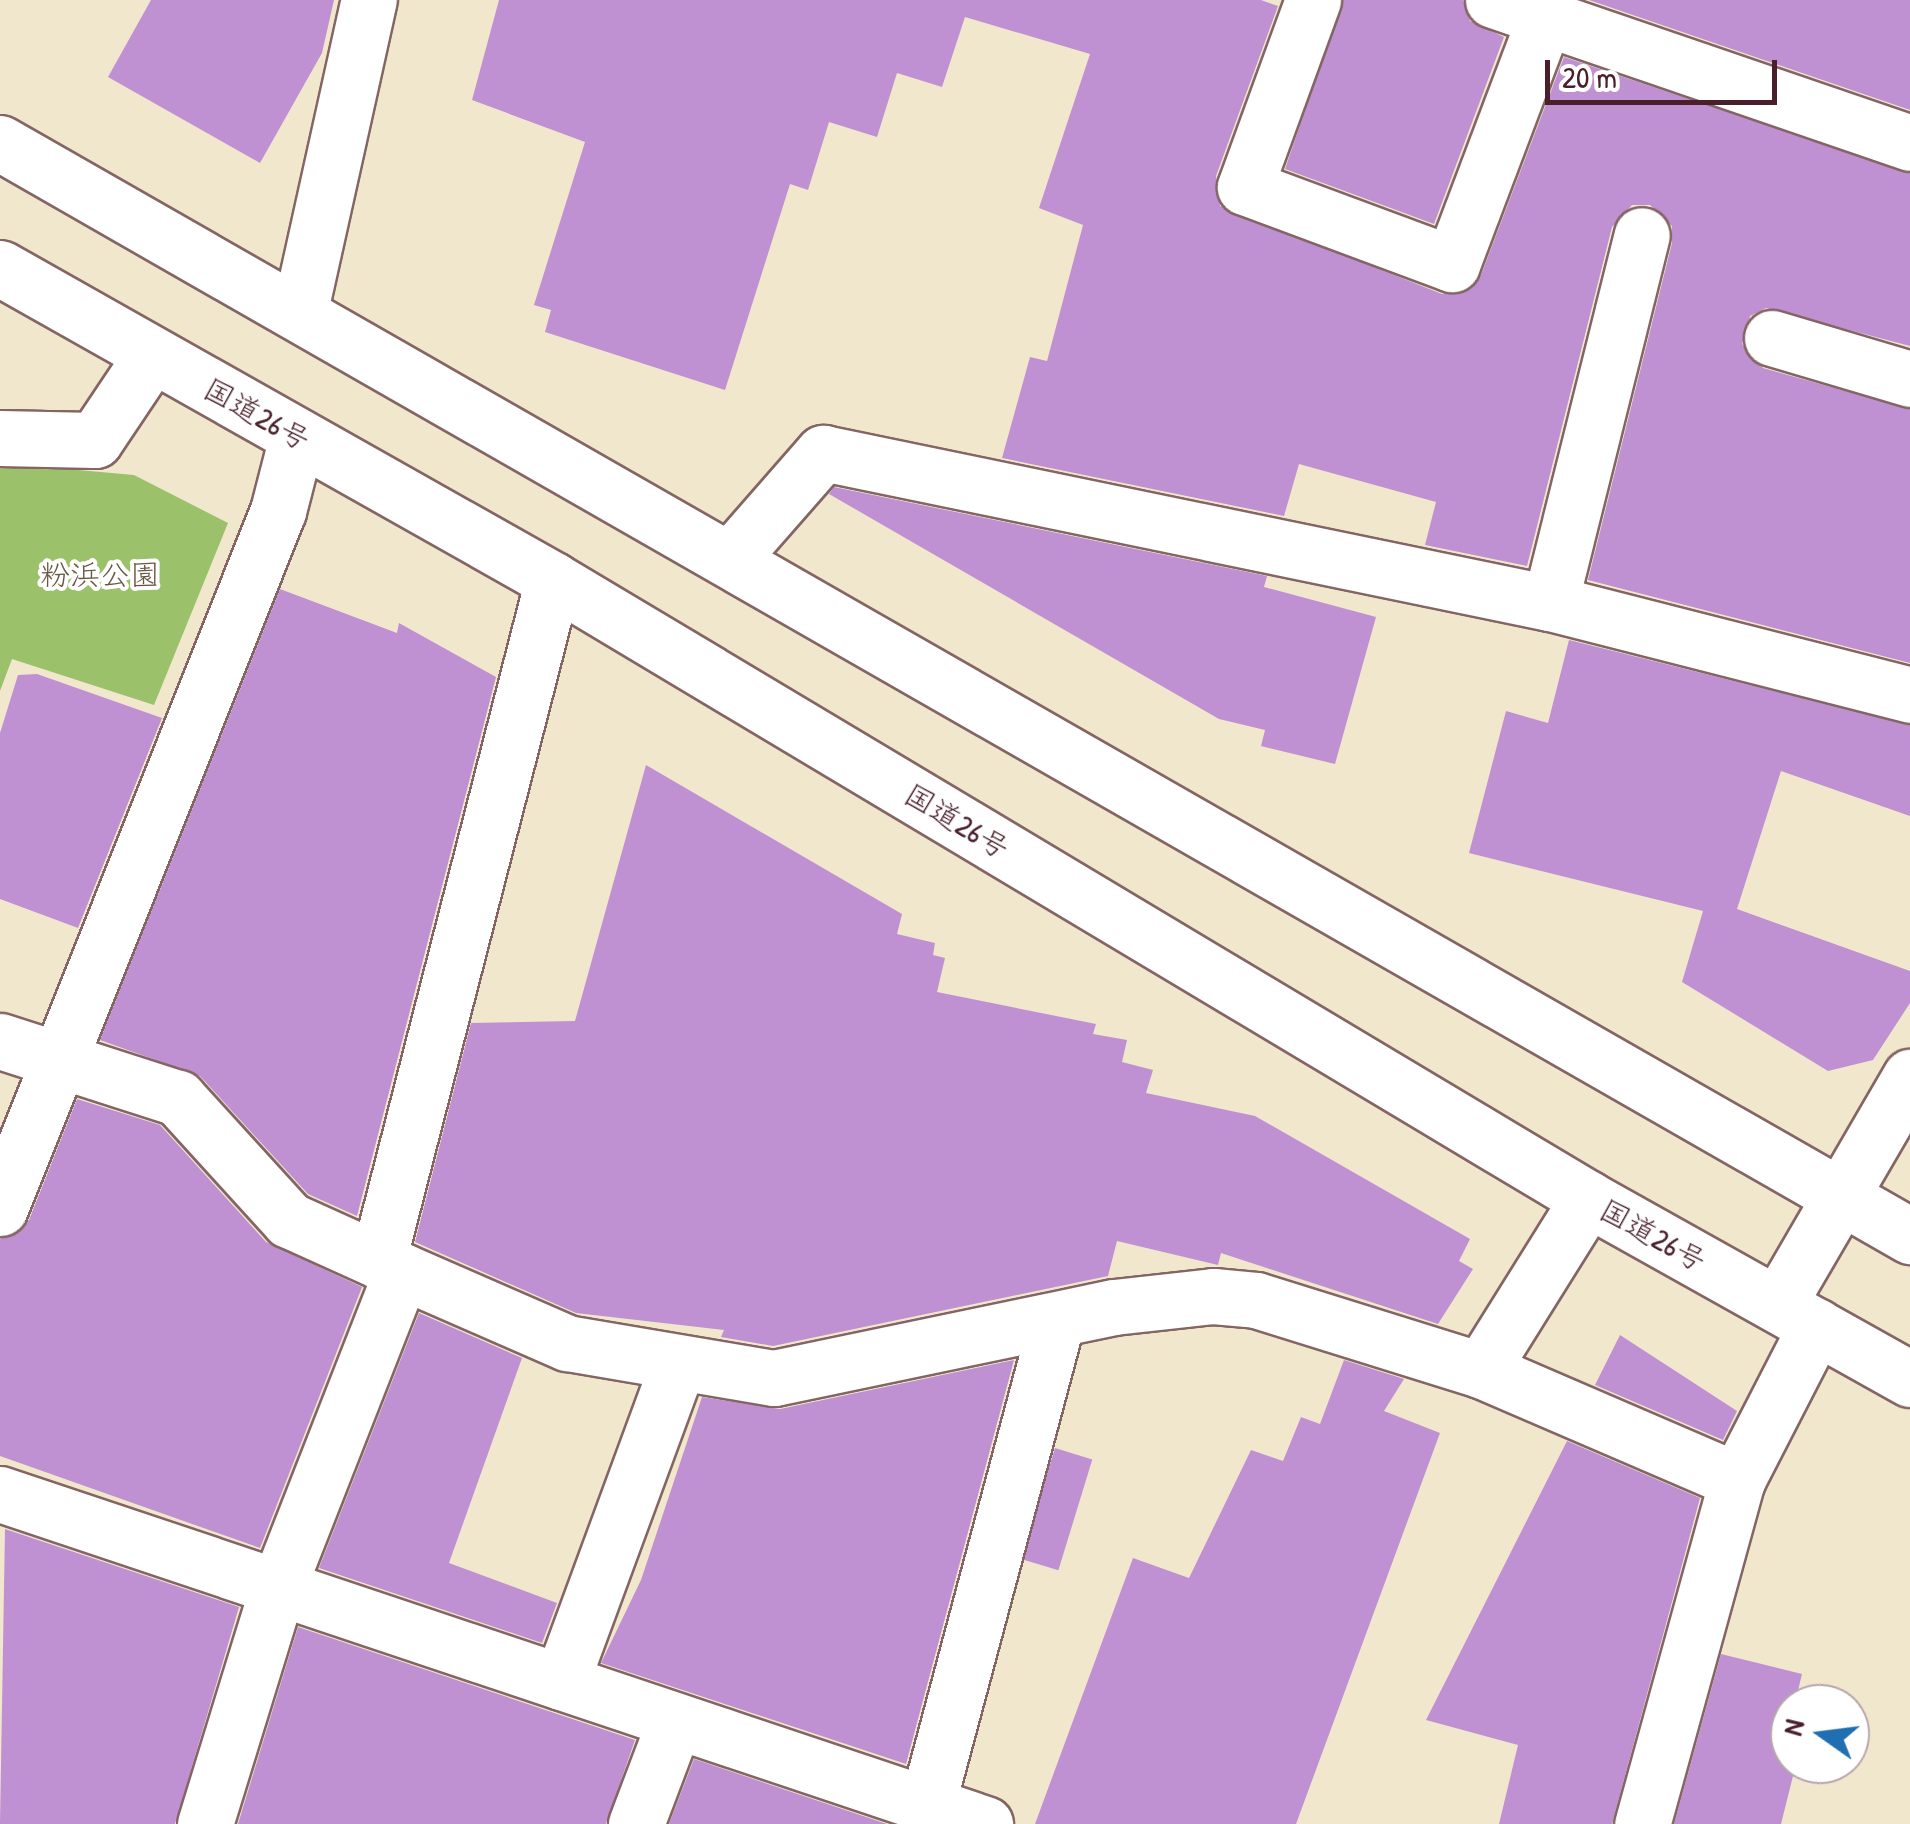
<!DOCTYPE html>
<html>
<head>
<meta charset="utf-8">
<style>
	body { margin:0 }
	#map { position:relative; width:1910px; height:1824px; overflow:hidden; background:#f1e7cd; font-family:"Patrick Hand","Klee One",sans-serif }
	div>[style] { position:absolute }
	[style*='--x'] { left:calc(var(--x)*1px); top:calc(var(--y)*1px); width:calc(var(--w)*1px); rotate:calc(var(--a)*1deg) }
	.green>* { inset:0; background:#9bc16b }
	.building>* { inset:0; background:#bf91d3; transform-origin:0 0 }
	.roads { filter:drop-shadow(2px 0 #846564) drop-shadow(-2px 0 #846564) drop-shadow(0 2px #846564) drop-shadow(0 -2px #846564) }
	.minor>* { height:55px; margin:-27.5px; padding:0 27.5px; transform-origin:27.5px; border-radius:27.5px; background:#fff }
	.highway>* { height:55px; margin:-27.5px; padding:0 27.5px; transform-origin:27.5px; border-radius:27.5px; background:#fff }
	span { translate:-50% -50%; white-space:nowrap; text-align:center; line-height:1.15; -webkit-text-stroke:8px #fff; paint-order:stroke }
	.street-label { font-size:30px; color:#4a1f2b }
	.park-label { font-size:30px; color:#665841 }
	.north { position:absolute; left:1770px; top:1684px; width:100px; height:100px; box-sizing:border-box; background:#fff; border:2px solid #b7a5aa; border-radius:50%; rotate:284deg; font-size:28px; font-weight:700; line-height:40px; text-align:center; color:#4a1f2b }
	.north::after { content:''; display:block; margin:auto; width:35px; height:45px; background:#1f6fb2; clip-path:polygon(50% 0,100% 100%,50% 72%,0 100%) }
	.scale { position:absolute; left:1545px; top:60px; width:232px; height:45px; box-sizing:border-box; border:5px solid #4a1f2b; border-top:0; padding-left:12px; font-size:30px; line-height:35px; white-space:nowrap; color:#4a1f2b; -webkit-text-stroke:8px #fff; paint-order:stroke }
</style>
</head>
<body>
<div id="map">
	<div class="green">
		<i style="clip-path:polygon(0 463px,134px 475px,228px 523px,154px 705px,12px 659px,0 691px)"></i>
	</div>
	<div class="building">
		<i style="clip-path:polygon(151px 0,334px 0,322px 53px,260px 163px,108px 77px)"></i>
		<i style="clip-path:polygon(499px 0,1261px 0,1278px 6px,1216px 176px,1220px 206px,1442px 294px,1471px 289px,1481px 275px,1564px 57px,1910px 173px,1910px 346px,1766px 308px,1750px 316px,1742px 344px,1763px 368px,1910px 409px,1910px 663px,1588px 580px,1672px 243px,1672px 226px,1650px 205px,1632px 205px,1612px 227px,1527px 566px,1425px 545px,1436px 502px,1299px 464px,1284px 516px,1002px 458px,1030px 357px,1047px 361px,1083px 225px,1039px 208px,1090px 54px,965px 17px,942px 87px,897px 73px,877px 137px,829px 122px,808px 190px,790px 184px,725px 390px,545px 332px,551px 310px,534px 305px,585px 142px,472px 100px)"></i>
		<i style="clip-path:polygon(1343px 0,1463px 0,1470px 21px,1504px 37px,1434px 224px,1285px 169px)"></i>
		<i style="clip-path:polygon(1589px 0,1910px 0,1910px 110px)"></i>
		<i style="clip-path:polygon(834px 487px,1267px 576px,1264px 587px,1376px 617px,1335px 764px,1261px 746px,1265px 730px,1219px 719px,829px 494px)"></i>
		<i style="clip-path:polygon(280px 589px,397px 633px,399px 623px,496px 677px,357px 1216px,308px 1194px,200px 1076px,100px 1040px)"></i>
		<i style="clip-path:polygon(1569px 640px,1910px 725px,1910px 816px,1781px 771px,1737px 909px,1910px 971px,1910px 1003px,1873px 1060px,1828px 1071px,1682px 982px,1703px 911px,1469px 853px,1506px 711px,1548px 723px)"></i>
		<i style="clip-path:polygon(37px 674px,162px 718px,78px 928px,0 899px,0 733px,18px 675px)"></i>
		<i style="clip-path:polygon(646px 765px,902px 914px,897px 934px,935px 943px,933px 955px,945px 958px,937px 992px,1096px 1024px,1093px 1034px,1127px 1040px,1122px 1062px,1153px 1070px,1146px 1093px,1255px 1116px,1470px 1239px,1459px 1261px,1473px 1269px,1438px 1324px,1221px 1253px,1218px 1265px,1117px 1241px,1108px 1276px,773px 1346px,721px 1337px,724px 1330px,576px 1313px,415px 1242px,471px 1023px,575px 1021px)"></i>
		<i style="clip-path:polygon(77px 1099px,160px 1125px,266px 1242px,362px 1287px,260px 1548px,0 1456px,0 1239px,29px 1220px)"></i>
		<i style="clip-path:polygon(419px 1313px,522px 1358px,449px 1563px,557px 1603px,542px 1643px,319px 1568px)"></i>
		<i style="clip-path:polygon(1620px 1335px,1737px 1411px,1723px 1440px,1595px 1385px)"></i>
		<i style="clip-path:polygon(1014px 1360px,906px 1764px,601px 1663px,641px 1580px,702px 1397px,780px 1409px)"></i>
		<i style="clip-path:polygon(1344px 1360px,1404px 1379px,1384px 1411px,1440px 1433px,1296px 1824px,1035px 1824px,1133px 1558px,1189px 1578px,1251px 1450px,1283px 1461px,1301px 1417px,1320px 1424px)"></i>
		<i style="clip-path:polygon(1567px 1441px,1700px 1498px,1612px 1824px,1499px 1824px,1518px 1745px,1426px 1720px)"></i>
		<i style="left:1055px;top:1448px;width:39px;height:116px;rotate:17deg"></i>
		<i style="clip-path:polygon(5px 1529px,239px 1607px,175px 1824px,0 1824px)"></i>
		<i style="clip-path:polygon(298px 1627px,635px 1740px,606px 1824px,238px 1824px)"></i>
		<i style="clip-path:polygon(1721px 1654px,1802px 1674px,1780px 1764px,1796px 1764px,1781px 1824px,1674px 1824px)"></i>
		<i style="clip-path:polygon(694px 1759px,887px 1824px,669px 1824px)"></i>
	</div>
	<div class="roads">
		<div class="minor">
			<i style="--x:1313;--y:0;--w:199;--a:110"></i>
			<i style="--x:1245;--y:187;--w:221;--a:20.4"></i>
			<i style="--x:1452;--y:264;--w:263;--a:-69.3"></i>
			<i style="--x:1493;--y:0;--w:441;--a:18.9"></i>
			<i style="--x:300;--y:310;--w:318;--a:-77.5"></i>
			<i style="--x:1772;--y:338;--w:144;--a:16.5"></i>
			<i style="--x:0;--y:438;--w:95;--a:1.2"></i>
			<i style="--x:95;--y:440;--w:102;--a:-56.2"></i>
			<i style="--x:731;--y:558;--w:140;--a:-48.8"></i>
			<i style="--x:823;--y:453;--w:742;--a:11.66"></i>
			<i style="--x:1550;--y:603;--w:372;--a:14.3"></i>
			<i style="--x:1550;--y:603;--w:379;--a:-76"></i>
			<i style="--x:0;--y:1041;--w:187;--a:17.8"></i>
			<i style="--x:178;--y:1098;--w:165;--a:47.7"></i>
			<i style="--x:289;--y:1220;--w:124;--a:24.3"></i>
			<i style="--x:402;--y:1271;--w:180;--a:23.6"></i>
			<i style="--x:567;--y:1343;--w:210;--a:9.6"></i>
			<i style="--x:774;--y:1378;--w:347;--a:-11.8"></i>
			<i style="--x:1114;--y:1307;--w:100;--a:-6.3"></i>
			<i style="--x:1213;--y:1296;--w:43;--a:5.3"></i>
			<i style="--x:1256;--y:1300;--w:236;--a:17.3"></i>
			<i style="--x:1481;--y:1370;--w:202;--a:-58"></i>
			<i style="--x:0;--y:1208;--w:750;--a:-68.26"></i>
			<i style="--x:278;--y:511;--w:76;--a:-75.6"></i>
			<i style="--x:378;--y:1260;--w:702;--a:-75.57"></i>
			<i style="--x:1778;--y:1304;--w:263;--a:-59.8"></i>
			<i style="--x:1481;--y:1370;--w:279;--a:23.3"></i>
			<i style="--x:1737;--y:1480;--w:357;--a:105.4"></i>
			<i style="--x:1737;--y:1480;--w:173;--a:-62.8"></i>
			<i style="--x:0;--y:1494;--w:1039;--a:18.52"></i>
			<i style="--x:561;--y:1682;--w:336;--a:-69.8"></i>
			<i style="--x:927;--y:1805;--w:502;--a:-75"></i>
			<i style="--x:205;--y:1824;--w:248;--a:-72.9"></i>
			<i style="--x:278;--y:1587;--w:339;--a:-68.6"></i>
			<i style="--x:636;--y:1824;--w:110;--a:-69.3"></i>
		</div>
		<div class="highway">
			<i style="--x:0;--y:143;--w:2201;--a:29.78"></i>
			<i style="--x:0;--y:268;--w:635;--a:29.43"></i>
			<i style="--x:553;--y:580;--w:1206;--a:30.88"></i>
			<i style="--x:1588;--y:1199;--w:369;--a:29.2"></i>
		</div>
	</div>
	<div class="street-label">
		<span style="left:257px;top:414px;rotate:29deg">国道26号</span>
		<span style="left:957px;top:821px;rotate:31deg">国道26号</span>
		<span style="left:1653px;top:1235px;rotate:29deg">国道26号</span>
	</div>
	<div class="park-label">
		<span style="left:100px;top:574px">粉浜公園</span>
	</div>
	<div class="north">N</div>
	<div class="scale">20 m</div>
</div>
</body>
</html>
